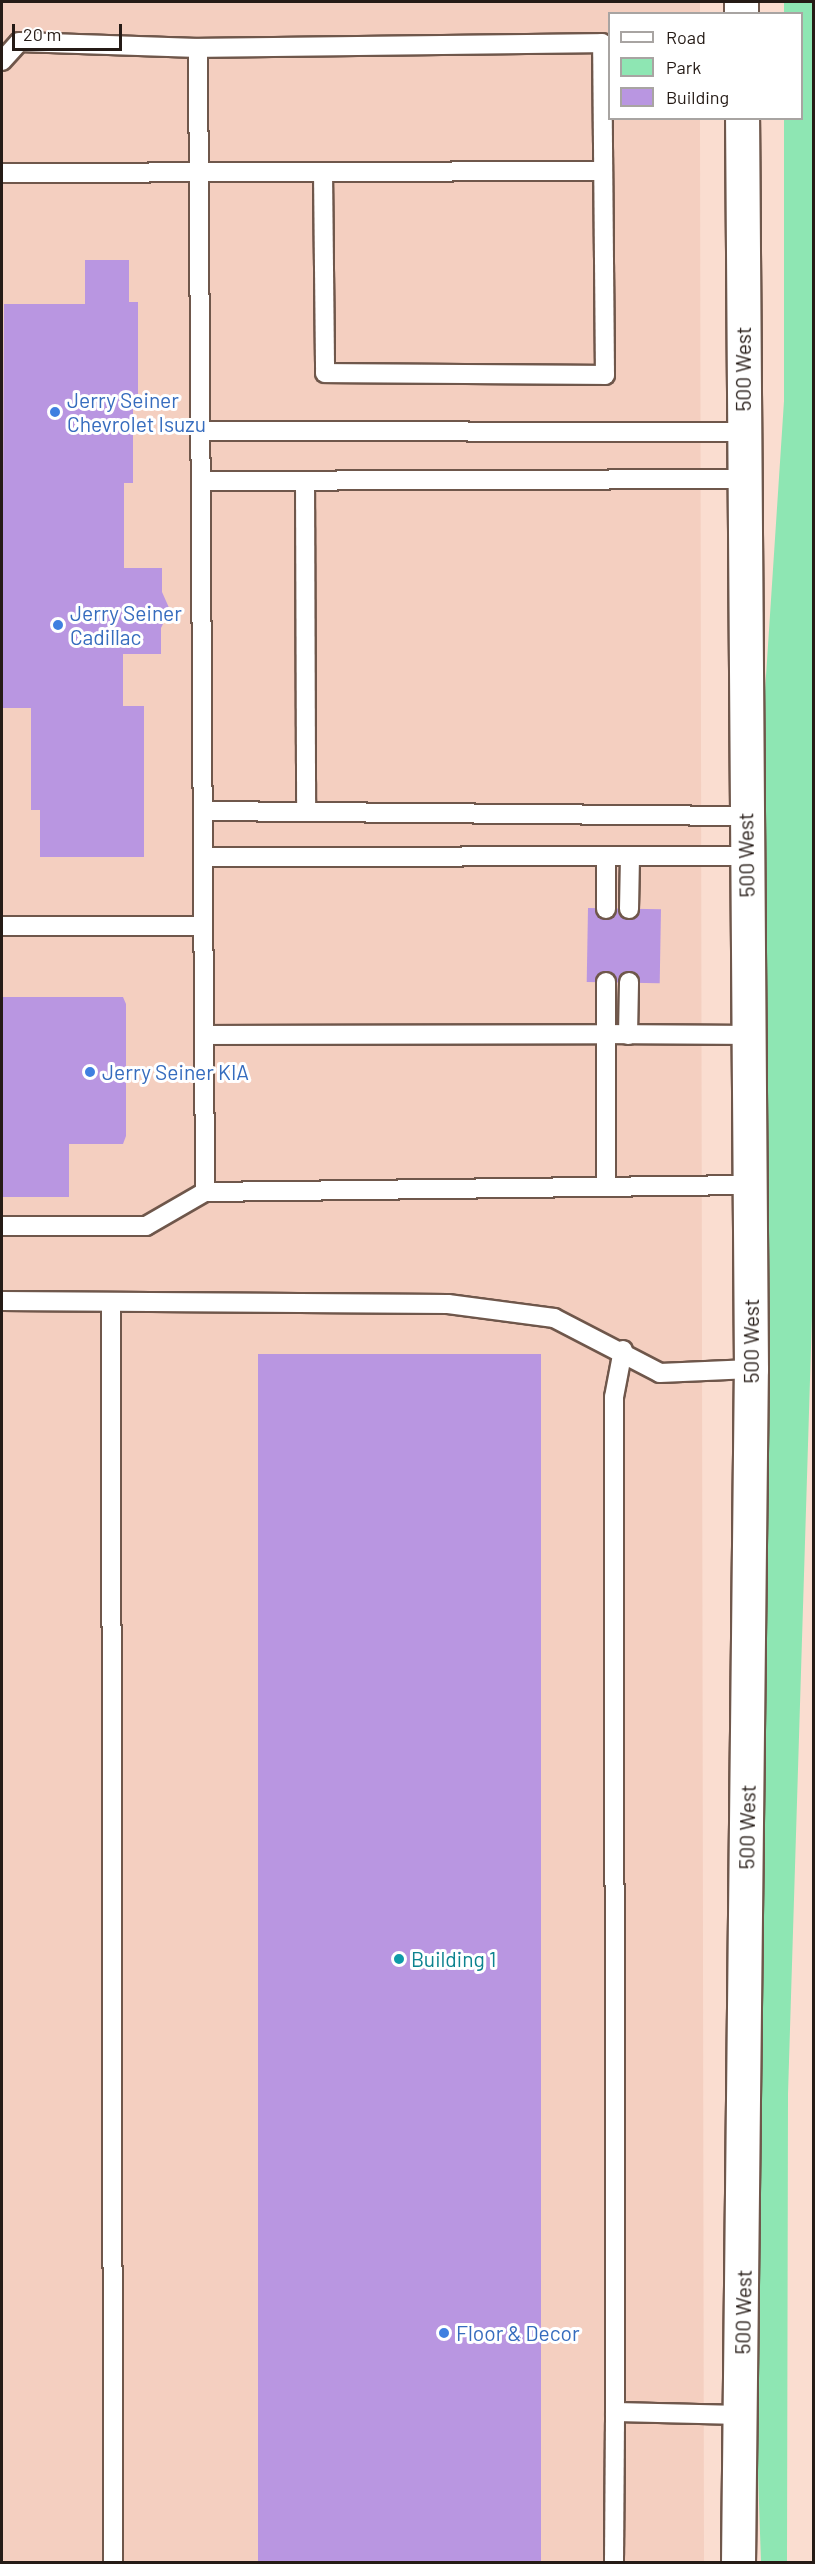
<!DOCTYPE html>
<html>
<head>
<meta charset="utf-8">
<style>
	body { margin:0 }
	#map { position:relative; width:815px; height:2564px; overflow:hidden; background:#faddd0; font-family:Barlow,sans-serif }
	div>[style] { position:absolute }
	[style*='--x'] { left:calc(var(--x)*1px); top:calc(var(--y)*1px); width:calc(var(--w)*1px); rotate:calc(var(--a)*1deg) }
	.built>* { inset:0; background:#f4cfc0 }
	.green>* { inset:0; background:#8ee6b3 }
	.building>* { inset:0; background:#b996e1; transform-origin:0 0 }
	.roads { filter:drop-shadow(2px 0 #6f574b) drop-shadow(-2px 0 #6f574b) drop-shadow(0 2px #6f574b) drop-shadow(0 -2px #6f574b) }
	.service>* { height:18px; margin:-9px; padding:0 9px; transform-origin:9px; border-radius:9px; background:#fff }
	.minor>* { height:33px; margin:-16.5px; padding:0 16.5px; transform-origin:16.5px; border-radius:16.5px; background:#fff }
	.dots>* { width:16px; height:16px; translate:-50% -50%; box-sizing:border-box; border:3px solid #fff; border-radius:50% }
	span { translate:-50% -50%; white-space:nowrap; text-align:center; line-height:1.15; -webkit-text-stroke:6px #fff; paint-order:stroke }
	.street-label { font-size:21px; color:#251b16 }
	.shop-label { font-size:21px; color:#366cbe }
	.left { translate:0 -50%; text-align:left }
	.culture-label { font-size:21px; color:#0d838f }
	.frame { position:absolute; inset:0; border:3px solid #251b16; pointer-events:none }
	.legend { position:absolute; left:608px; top:12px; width:195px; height:108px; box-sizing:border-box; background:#fff; border:2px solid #a8a4a2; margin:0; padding:8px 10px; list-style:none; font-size:18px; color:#251b16 }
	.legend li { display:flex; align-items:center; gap:12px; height:30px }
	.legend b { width:30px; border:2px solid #a8a4a2 }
	.scale { position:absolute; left:12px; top:24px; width:110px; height:27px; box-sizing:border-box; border:3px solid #251b16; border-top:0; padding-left:8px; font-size:18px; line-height:21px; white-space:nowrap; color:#251b16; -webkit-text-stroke:4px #fff; paint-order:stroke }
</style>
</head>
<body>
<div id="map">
	<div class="built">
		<i style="clip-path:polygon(2px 2px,700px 2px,700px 13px,610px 14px,610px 118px,700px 119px,704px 2562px,2px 2562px)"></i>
	</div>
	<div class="green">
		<i style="clip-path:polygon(784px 2px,813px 2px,814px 1250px,788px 2094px,787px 2562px,761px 2562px,755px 2384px,762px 737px,784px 401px,784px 119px,802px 118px,802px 14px,784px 13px)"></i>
	</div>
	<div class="building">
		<i style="clip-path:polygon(85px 260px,129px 260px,129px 302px,138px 302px,138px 400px,133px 400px,133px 483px,124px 483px,124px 568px,162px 568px,162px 592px,170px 610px,161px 628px,161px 654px,123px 654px,123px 706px,144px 706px,144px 857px,40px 857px,40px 810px,31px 810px,31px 708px,2px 708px,4px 304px,85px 304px)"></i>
		<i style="left:588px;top:908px;width:73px;height:74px;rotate:1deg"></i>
		<i style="clip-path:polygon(2px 997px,123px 997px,126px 1004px,126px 1136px,123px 1144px,69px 1144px,69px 1197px,2px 1197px)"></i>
		<i style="left:258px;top:1354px;width:283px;height:1208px"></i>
	</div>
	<div class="roads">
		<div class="service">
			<i style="--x:2;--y:61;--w:25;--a:-48"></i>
			<i style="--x:19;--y:42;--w:179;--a:1.9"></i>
			<i style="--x:323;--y:172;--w:201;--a:89.4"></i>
			<i style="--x:325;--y:373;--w:280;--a:0.4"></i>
			<i style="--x:605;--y:375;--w:332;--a:-90.5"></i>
			<i style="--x:602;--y:43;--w:404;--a:179.3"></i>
			<i style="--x:198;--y:48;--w:1144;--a:89.65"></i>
			<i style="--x:205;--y:1192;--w:545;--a:-0.74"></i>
			<i style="--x:2;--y:173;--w:601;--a:-0.19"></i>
			<i style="--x:201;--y:431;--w:542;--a:0.11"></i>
			<i style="--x:201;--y:481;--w:543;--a:-0.21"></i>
			<i style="--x:305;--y:481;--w:330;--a:89.8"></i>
			<i style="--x:203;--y:811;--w:543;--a:0.53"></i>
			<i style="--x:203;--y:857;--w:543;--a:-0.11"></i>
			<i style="--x:606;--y:857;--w:52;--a:90"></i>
			<i style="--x:629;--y:909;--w:52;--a:-88.9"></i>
			<i style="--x:2;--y:926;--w:201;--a:0"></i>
			<i style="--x:204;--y:1035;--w:402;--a:-0.1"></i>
			<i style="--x:606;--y:1034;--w:52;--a:-90"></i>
			<i style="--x:628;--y:1035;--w:53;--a:-88.9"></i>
			<i style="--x:606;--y:1187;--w:153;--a:-90"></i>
			<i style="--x:606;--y:1034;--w:143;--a:0.4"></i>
			<i style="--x:2;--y:1226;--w:144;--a:0"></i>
			<i style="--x:146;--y:1226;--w:68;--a:-30"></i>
			<i style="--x:2;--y:1301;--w:446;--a:0.4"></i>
			<i style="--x:448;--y:1304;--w:107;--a:7.5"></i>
			<i style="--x:554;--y:1318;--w:119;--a:27.4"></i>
			<i style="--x:660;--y:1373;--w:91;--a:-2.5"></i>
			<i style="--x:111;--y:1303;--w:1259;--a:89.91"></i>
			<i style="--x:623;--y:1350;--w:48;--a:100.8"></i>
			<i style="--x:614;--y:1397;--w:1015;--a:89.94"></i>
			<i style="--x:615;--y:2412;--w:127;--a:1.4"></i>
			<i style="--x:614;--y:2562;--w:150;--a:-89.6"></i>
		</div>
		<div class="minor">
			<i style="--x:741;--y:2;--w:12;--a:90"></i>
			<i style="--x:738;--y:2562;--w:1193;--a:-89.38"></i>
			<i style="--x:751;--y:1369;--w:1251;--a:-90.41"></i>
		</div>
	</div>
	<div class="dots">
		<i style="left:55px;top:412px;background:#3f7fe0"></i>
		<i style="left:58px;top:625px;background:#3f7fe0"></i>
		<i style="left:90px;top:1072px;background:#3f7fe0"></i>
		<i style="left:399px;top:1959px;background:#0f9aa8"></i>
		<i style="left:444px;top:2333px;background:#3f7fe0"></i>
	</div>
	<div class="street-label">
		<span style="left:743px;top:369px;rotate:-90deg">500 West</span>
		<span style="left:746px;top:855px;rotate:-91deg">500 West</span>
		<span style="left:751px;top:1341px;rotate:-90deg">500 West</span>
		<span style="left:747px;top:1827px;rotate:-89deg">500 West</span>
		<span style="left:743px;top:2312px;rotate:-89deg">500 West</span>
	</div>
	<div class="shop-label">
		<span class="left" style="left:67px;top:412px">Jerry Seiner<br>Chevrolet Isuzu</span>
		<span class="left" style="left:70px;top:625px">Jerry Seiner<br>Cadillac</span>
		<span class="left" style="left:102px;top:1072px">Jerry Seiner KIA</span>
		<span class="left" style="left:456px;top:2333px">Floor &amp; Decor</span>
	</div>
	<div class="culture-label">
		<span class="left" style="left:411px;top:1959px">Building 1</span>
	</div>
	<div class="frame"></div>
	<ul class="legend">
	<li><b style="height:8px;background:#fff"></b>Road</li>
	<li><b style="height:16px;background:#8ee6b3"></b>Park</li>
	<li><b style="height:16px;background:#b996e1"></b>Building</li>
	</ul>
	<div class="scale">20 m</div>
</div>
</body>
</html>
